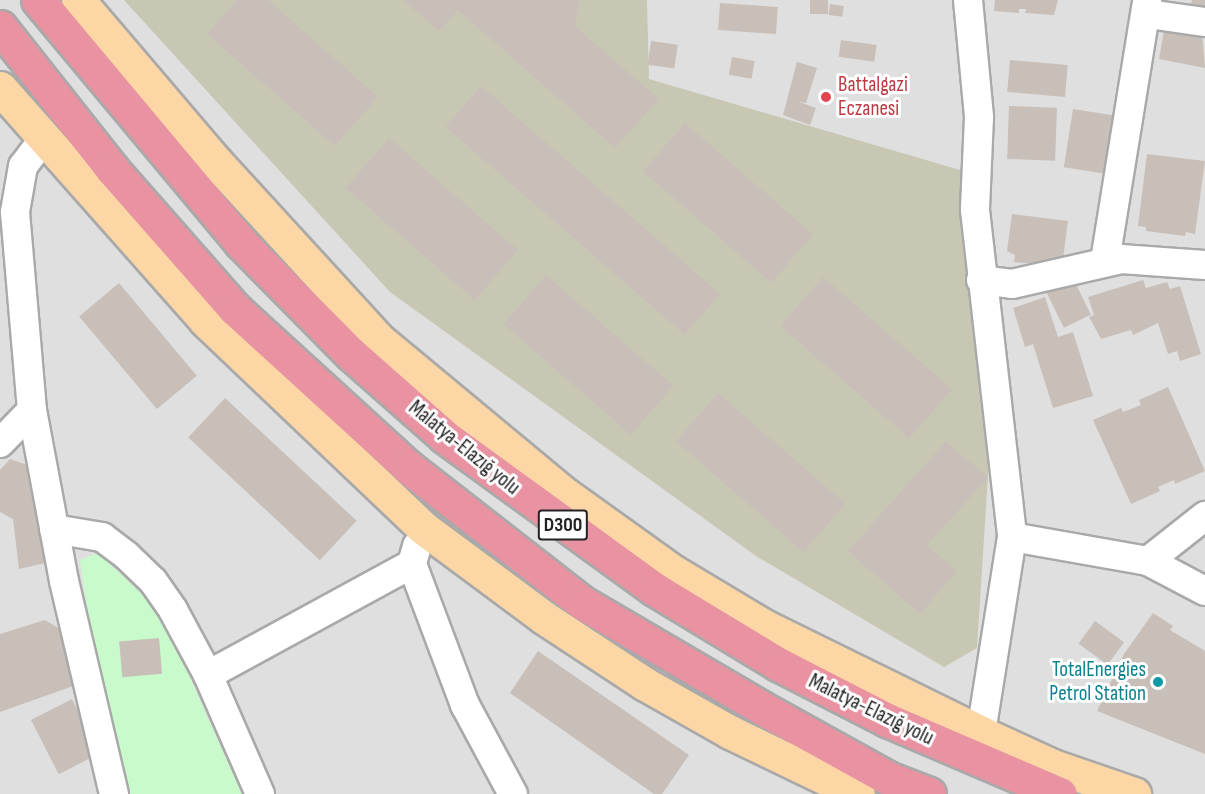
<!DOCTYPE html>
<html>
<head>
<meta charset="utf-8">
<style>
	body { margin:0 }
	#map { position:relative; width:1205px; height:794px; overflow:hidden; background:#f2efe9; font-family:"Sofia Sans Condensed",sans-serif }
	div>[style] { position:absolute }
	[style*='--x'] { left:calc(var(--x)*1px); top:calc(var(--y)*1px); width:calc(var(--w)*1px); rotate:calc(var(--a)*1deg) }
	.residential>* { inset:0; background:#e0dfdf; transform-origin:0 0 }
	.construction>* { inset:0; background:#c7c7b4 }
	.park>* { inset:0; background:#c8facc }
	.building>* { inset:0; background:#c7bfb8; transform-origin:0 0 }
	.roads { filter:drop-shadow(2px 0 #a9a9a9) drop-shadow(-2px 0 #a9a9a9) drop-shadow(0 2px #a9a9a9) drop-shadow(0 -2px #a9a9a9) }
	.minor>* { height:28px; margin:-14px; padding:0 14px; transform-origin:14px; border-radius:14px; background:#fff }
	.major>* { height:33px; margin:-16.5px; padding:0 16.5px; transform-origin:16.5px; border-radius:16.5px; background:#fcd6a4 }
	.highway>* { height:33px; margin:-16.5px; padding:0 16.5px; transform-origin:16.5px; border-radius:16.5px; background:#e892a2 }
	.dots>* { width:16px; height:16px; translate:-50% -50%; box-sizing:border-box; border:3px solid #fff; border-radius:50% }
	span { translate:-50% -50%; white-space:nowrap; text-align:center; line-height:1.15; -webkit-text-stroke:6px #fff; paint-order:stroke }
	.shield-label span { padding:2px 4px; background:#fff; border:2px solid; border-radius:4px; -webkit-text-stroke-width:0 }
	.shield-label { font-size:20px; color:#222; font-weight:700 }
	.health-label { font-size:21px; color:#be3a42 }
	.left { translate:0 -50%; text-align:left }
	.street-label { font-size:21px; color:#222 }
	.culture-label { font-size:21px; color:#0d838f }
	.right { translate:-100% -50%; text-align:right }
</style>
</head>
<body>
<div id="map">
	<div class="residential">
		<i style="left:0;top:0;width:1205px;height:794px"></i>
	</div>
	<div class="construction">
		<i style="clip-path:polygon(124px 0,647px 0,649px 79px,977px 175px,989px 459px,977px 648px,944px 667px,756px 556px,390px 292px)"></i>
	</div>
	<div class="park">
		<i style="clip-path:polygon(98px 553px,160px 611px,242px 794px,129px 794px,102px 710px,80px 560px)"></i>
	</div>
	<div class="building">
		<i style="clip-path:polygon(237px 0,268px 0,378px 97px,335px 146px,207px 34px)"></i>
		<i style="clip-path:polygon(403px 0,580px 0,575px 26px,659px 99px,615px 148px,458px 10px,439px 31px)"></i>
		<i style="left:810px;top:0;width:18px;height:14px"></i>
		<i style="clip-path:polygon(995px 0,1058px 0,1054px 15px,1025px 13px,1026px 9px,1019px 9px,1019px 13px,994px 11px)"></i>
		<i style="clip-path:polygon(1192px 0,1205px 0,1205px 6px,1191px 4px)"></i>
		<i style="left:720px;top:3px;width:58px;height:27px;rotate:4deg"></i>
		<i style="left:830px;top:4px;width:14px;height:11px;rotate:8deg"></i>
		<i style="clip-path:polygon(1165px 26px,1202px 33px,1205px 68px,1159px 59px)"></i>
		<i style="left:841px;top:40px;width:36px;height:17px;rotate:8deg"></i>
		<i style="left:651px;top:41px;width:27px;height:24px;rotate:8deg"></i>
		<i style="left:732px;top:57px;width:23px;height:18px;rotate:10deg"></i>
		<i style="left:1010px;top:60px;width:58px;height:32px;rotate:5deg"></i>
		<i style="clip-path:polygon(797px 62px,817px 68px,806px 103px,797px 101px,816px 108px,810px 125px,783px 115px)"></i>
		<i style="left:481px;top:86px;width:317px;height:54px;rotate:41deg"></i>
		<i style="left:1009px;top:106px;width:48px;height:53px;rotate:2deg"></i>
		<i style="left:1073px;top:109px;width:45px;height:59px;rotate:9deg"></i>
		<i style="left:685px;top:123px;width:170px;height:64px;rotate:41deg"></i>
		<i style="left:389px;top:138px;width:171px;height:66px;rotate:41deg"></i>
		<i style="clip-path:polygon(1147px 154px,1205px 161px,1195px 234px,1186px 232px,1185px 236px,1146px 231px,1146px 227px,1138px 226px)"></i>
		<i style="clip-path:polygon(1012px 214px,1068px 221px,1062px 266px,1014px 262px,1015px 255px,1007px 251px)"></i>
		<i style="left:546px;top:275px;width:169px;height:65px;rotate:41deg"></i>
		<i style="left:1072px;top:276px;width:43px;height:30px;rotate:64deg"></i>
		<i style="left:823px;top:277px;width:171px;height:65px;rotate:41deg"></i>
		<i style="clip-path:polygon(1143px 280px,1146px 288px,1167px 282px,1170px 289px,1180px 286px,1201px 354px,1180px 361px,1177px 351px,1168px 354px,1158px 323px,1133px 335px,1131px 330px,1101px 339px,1089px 317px,1094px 315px,1088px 297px)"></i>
		<i style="left:119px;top:283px;width:121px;height:52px;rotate:50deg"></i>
		<i style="clip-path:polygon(1045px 297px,1058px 337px,1073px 332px,1093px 396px,1053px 408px,1033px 344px,1025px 347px,1013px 308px)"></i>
		<i style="clip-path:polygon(1168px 387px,1205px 471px,1175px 484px,1174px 480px,1158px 487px,1160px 491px,1131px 504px,1093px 420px,1121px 408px,1123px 412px,1141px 405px,1139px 400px)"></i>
		<i style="left:718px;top:393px;width:169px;height:64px;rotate:41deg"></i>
		<i style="left:225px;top:398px;width:180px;height:54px;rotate:43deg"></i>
		<i style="clip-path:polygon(946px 441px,988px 478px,927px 545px,957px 571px,920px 614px,848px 551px)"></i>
		<i style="clip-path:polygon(10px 459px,36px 468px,50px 562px,19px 569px,13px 519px,0 512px,0 470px)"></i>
		<i style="clip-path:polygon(1153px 613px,1173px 626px,1170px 630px,1205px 651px,1205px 754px,1097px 711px,1124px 654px)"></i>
		<i style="clip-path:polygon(45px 620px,68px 634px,76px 685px,0 712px,0 634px)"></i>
		<i style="left:1095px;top:621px;width:36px;height:28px;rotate:36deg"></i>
		<i style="left:159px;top:638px;width:36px;height:40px;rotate:85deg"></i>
		<i style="clip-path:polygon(538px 651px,689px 755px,662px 794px,654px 794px,510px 693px)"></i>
		<i style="left:72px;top:699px;width:61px;height:46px;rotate:63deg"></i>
	</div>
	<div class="roads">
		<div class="minor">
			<i style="--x:968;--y:0;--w:118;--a:84.6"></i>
			<i style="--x:979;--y:117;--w:93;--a:92.5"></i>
			<i style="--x:975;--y:210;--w:329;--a:83.5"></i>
			<i style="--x:1012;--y:537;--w:198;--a:99"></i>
			<i style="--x:1147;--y:0;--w:14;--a:86"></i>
			<i style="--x:1148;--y:14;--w:58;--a:8"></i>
			<i style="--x:45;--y:137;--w:36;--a:127"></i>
			<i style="--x:23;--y:166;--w:47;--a:99.9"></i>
			<i style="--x:15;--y:212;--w:199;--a:85.1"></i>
			<i style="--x:32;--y:410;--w:174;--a:79.4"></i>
			<i style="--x:64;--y:581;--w:219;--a:76.8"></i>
			<i style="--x:1105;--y:261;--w:257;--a:-80.8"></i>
			<i style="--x:981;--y:280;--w:31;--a:7"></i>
			<i style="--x:1012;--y:284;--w:112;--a:-12.9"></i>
			<i style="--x:1121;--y:259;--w:84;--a:4.1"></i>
			<i style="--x:0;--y:443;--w:46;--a:-45.9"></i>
			<i style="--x:54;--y:529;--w:49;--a:9.5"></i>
			<i style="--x:102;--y:537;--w:31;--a:37"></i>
			<i style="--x:127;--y:556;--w:36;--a:44"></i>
			<i style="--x:153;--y:581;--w:35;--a:55"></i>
			<i style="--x:173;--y:610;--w:74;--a:61.7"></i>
			<i style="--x:1012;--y:537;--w:138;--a:10"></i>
			<i style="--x:1148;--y:561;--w:64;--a:27.8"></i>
			<i style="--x:417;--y:546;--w:19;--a:106"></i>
			<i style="--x:412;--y:564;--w:151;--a:69.4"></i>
			<i style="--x:465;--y:705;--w:101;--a:61.7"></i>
			<i style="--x:1148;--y:561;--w:73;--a:-38.3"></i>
			<i style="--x:260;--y:794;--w:130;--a:-113.6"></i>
			<i style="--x:208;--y:675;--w:232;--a:-28.6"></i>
		</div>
		<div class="major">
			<i style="--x:78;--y:0;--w:211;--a:49.6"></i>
			<i style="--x:215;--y:161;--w:243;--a:47.5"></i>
			<i style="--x:379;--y:340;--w:243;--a:39.7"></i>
			<i style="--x:566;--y:495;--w:130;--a:35.6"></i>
			<i style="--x:672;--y:571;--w:107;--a:30.9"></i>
			<i style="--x:764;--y:626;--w:242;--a:26.2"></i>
			<i style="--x:981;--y:733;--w:79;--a:24.6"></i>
			<i style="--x:1053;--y:766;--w:86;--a:19.1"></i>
			<i style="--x:0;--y:88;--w:310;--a:48.5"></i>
			<i style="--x:205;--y:320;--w:300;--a:43.6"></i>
			<i style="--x:422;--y:527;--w:151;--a:36.6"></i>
			<i style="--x:543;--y:617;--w:122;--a:33.3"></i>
			<i style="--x:645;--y:684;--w:98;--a:29.5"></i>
			<i style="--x:730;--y:732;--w:142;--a:25.8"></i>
		</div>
		<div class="highway">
			<i style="--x:38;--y:0;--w:317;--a:50.1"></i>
			<i style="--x:241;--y:243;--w:156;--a:45.3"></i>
			<i style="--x:351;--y:354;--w:125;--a:41.4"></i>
			<i style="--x:445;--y:437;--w:258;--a:36"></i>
			<i style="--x:654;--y:589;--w:145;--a:31.2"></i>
			<i style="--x:778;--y:664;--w:123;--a:27.2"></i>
			<i style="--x:887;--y:720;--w:188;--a:23.2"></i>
			<i style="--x:0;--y:27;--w:181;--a:51.7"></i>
			<i style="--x:112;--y:169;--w:186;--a:48.7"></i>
			<i style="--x:235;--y:309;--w:234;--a:42.4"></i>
			<i style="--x:408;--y:467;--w:222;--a:37.9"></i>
			<i style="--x:583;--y:603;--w:205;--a:30.4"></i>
			<i style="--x:760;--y:707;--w:146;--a:29"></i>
			<i style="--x:888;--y:778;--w:44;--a:21.3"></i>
		</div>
	</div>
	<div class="dots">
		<i style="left:826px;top:97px;background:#e0444e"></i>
		<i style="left:1158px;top:682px;background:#0f9aa8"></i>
	</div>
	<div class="shield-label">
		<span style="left:563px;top:525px">D300</span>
	</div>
	<div class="health-label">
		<span class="left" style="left:838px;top:97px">Battalgazi<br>Eczanesi</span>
	</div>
	<div class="street-label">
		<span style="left:464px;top:448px;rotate:39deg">Malatya-Elazığ yolu</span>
		<span style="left:871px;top:710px;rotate:26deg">Malatya-Elazığ yolu</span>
	</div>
	<div class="culture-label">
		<span class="right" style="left:1146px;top:682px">TotalEnergies<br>Petrol Station</span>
	</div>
</div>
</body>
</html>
